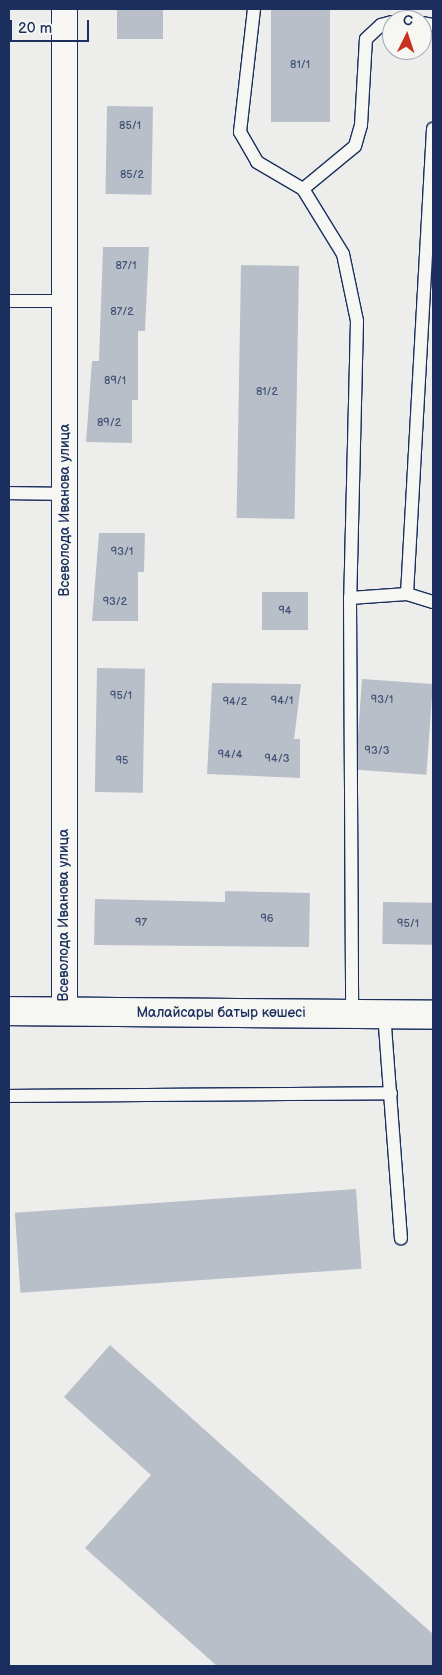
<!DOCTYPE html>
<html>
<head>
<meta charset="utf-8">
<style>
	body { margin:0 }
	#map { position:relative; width:442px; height:1675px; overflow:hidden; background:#edeeec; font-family:"Balsamiq Sans",sans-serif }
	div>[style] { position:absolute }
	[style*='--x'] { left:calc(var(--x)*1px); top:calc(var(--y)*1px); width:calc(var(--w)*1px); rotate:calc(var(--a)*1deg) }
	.building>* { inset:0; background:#b9bfc8; transform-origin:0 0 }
	.roads { filter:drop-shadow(1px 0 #1b2f5e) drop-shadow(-1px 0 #1b2f5e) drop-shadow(0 1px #1b2f5e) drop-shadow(0 -1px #1b2f5e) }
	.service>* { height:12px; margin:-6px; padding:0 6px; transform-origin:6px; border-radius:6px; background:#f6f6f2 }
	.minor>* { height:25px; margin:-12.5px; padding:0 12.5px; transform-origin:12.5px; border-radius:12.5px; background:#f6f6f2 }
	.primary>* { height:28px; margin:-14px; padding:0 14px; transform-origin:14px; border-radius:14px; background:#f6f6f2 }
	span { translate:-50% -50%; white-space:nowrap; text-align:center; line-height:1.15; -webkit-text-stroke:4px #f6f6f2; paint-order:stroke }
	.number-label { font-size:11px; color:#425378 }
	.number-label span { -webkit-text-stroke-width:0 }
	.street-label { font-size:14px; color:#1b2f5e }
	.frame { position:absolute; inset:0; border:10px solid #1b2f5e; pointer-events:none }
	.north { position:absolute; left:382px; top:10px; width:50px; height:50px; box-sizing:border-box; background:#f6f6f2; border:1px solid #9ea6b7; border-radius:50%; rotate:4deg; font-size:14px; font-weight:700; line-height:20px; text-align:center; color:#1b2f5e }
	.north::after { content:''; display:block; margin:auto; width:18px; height:22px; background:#c8321e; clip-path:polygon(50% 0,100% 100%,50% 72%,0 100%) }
	.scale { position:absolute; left:10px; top:20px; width:79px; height:22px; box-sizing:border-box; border:2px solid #1b2f5e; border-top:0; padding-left:6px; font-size:15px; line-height:18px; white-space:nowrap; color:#1b2f5e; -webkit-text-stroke:4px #f6f6f2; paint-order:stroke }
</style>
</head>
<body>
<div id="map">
	<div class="building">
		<i style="left:117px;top:9px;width:46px;height:30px"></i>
		<i style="left:271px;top:9px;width:59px;height:113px"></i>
		<i style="left:107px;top:106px;width:46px;height:88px;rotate:1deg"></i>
		<i style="clip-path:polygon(103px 247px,149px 247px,145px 331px,138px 331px,138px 400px,132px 400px,132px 443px,86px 442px,92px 361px,99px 361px)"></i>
		<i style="left:241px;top:265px;width:58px;height:253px;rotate:1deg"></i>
		<i style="clip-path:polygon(99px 533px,145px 533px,144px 572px,138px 572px,138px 621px,92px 621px)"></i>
		<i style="left:262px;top:592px;width:46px;height:38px"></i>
		<i style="left:97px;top:668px;width:48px;height:124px;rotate:1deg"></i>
		<i style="left:362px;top:679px;width:71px;height:91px;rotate:4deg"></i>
		<i style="clip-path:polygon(212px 683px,301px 684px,294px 739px,300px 739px,300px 778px,207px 774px)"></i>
		<i style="clip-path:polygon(225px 891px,310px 893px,309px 947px,94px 945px,95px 899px,225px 902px)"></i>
		<i style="left:383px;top:902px;width:50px;height:42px;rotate:1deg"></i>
		<i style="left:356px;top:1189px;width:80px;height:342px;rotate:86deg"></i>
		<i style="clip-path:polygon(110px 1345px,433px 1634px,433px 1666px,217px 1666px,85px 1548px,151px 1475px,64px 1397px)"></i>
	</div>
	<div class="roads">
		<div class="service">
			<i style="--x:254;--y:9;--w:124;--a:96.5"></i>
			<i style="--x:240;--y:132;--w:34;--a:60"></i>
			<i style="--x:257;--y:162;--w:53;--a:30.4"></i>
			<i style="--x:303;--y:189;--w:76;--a:58.4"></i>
			<i style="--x:343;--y:254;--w:68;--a:78.2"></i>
			<i style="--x:357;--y:321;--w:277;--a:91.4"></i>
			<i style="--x:350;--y:598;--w:416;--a:89.7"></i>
			<i style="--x:422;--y:23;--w:11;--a:10"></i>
			<i style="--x:303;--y:189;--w:67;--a:-39.6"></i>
			<i style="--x:355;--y:146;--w:22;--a:-74"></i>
			<i style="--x:361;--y:125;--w:86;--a:-86.7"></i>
			<i style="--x:366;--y:39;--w:21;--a:-43"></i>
			<i style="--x:381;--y:25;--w:11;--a:-15"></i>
			<i style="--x:9;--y:301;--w:56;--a:0"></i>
			<i style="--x:9;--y:493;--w:56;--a:1"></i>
			<i style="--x:407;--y:594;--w:466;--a:-86.8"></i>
			<i style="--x:350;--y:598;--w:57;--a:-4"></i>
			<i style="--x:407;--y:594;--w:27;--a:17"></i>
			<i style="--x:384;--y:1013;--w:226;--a:85.7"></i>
			<i style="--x:9;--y:1096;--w:382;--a:-0.4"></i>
		</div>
		<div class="minor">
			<i style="--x:64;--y:9;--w:1002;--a:90"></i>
		</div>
		<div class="primary">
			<i style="--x:9;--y:1011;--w:424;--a:0.5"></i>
		</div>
	</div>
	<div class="number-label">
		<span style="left:300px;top:65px">81/1</span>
		<span style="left:130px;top:126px">85/1</span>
		<span style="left:132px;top:175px">85/2</span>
		<span style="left:126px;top:266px">87/1</span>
		<span style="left:122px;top:312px">87/2</span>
		<span style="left:115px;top:381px">89/1</span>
		<span style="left:267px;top:392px">81/2</span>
		<span style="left:109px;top:423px">89/2</span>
		<span style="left:122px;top:552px">93/1</span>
		<span style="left:115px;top:602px">93/2</span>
		<span style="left:285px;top:611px">94</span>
		<span style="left:121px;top:696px">95/1</span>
		<span style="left:382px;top:700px">93/1</span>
		<span style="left:282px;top:701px">94/1</span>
		<span style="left:235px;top:702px">94/2</span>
		<span style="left:377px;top:751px">93/3</span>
		<span style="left:230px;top:755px">94/4</span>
		<span style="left:277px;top:759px">94/3</span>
		<span style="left:122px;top:761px">95</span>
		<span style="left:267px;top:919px">96</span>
		<span style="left:141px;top:923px">97</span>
		<span style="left:408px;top:924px">95/1</span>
	</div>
	<div class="street-label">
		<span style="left:65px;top:510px;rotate:-90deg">Всеволода Иванова улица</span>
		<span style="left:64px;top:915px;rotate:-90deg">Всеволода Иванова улица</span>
		<span style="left:221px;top:1013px">Малайсары батыр көшесі</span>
	</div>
	<div class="frame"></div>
	<div class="north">С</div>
	<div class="scale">20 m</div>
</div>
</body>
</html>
